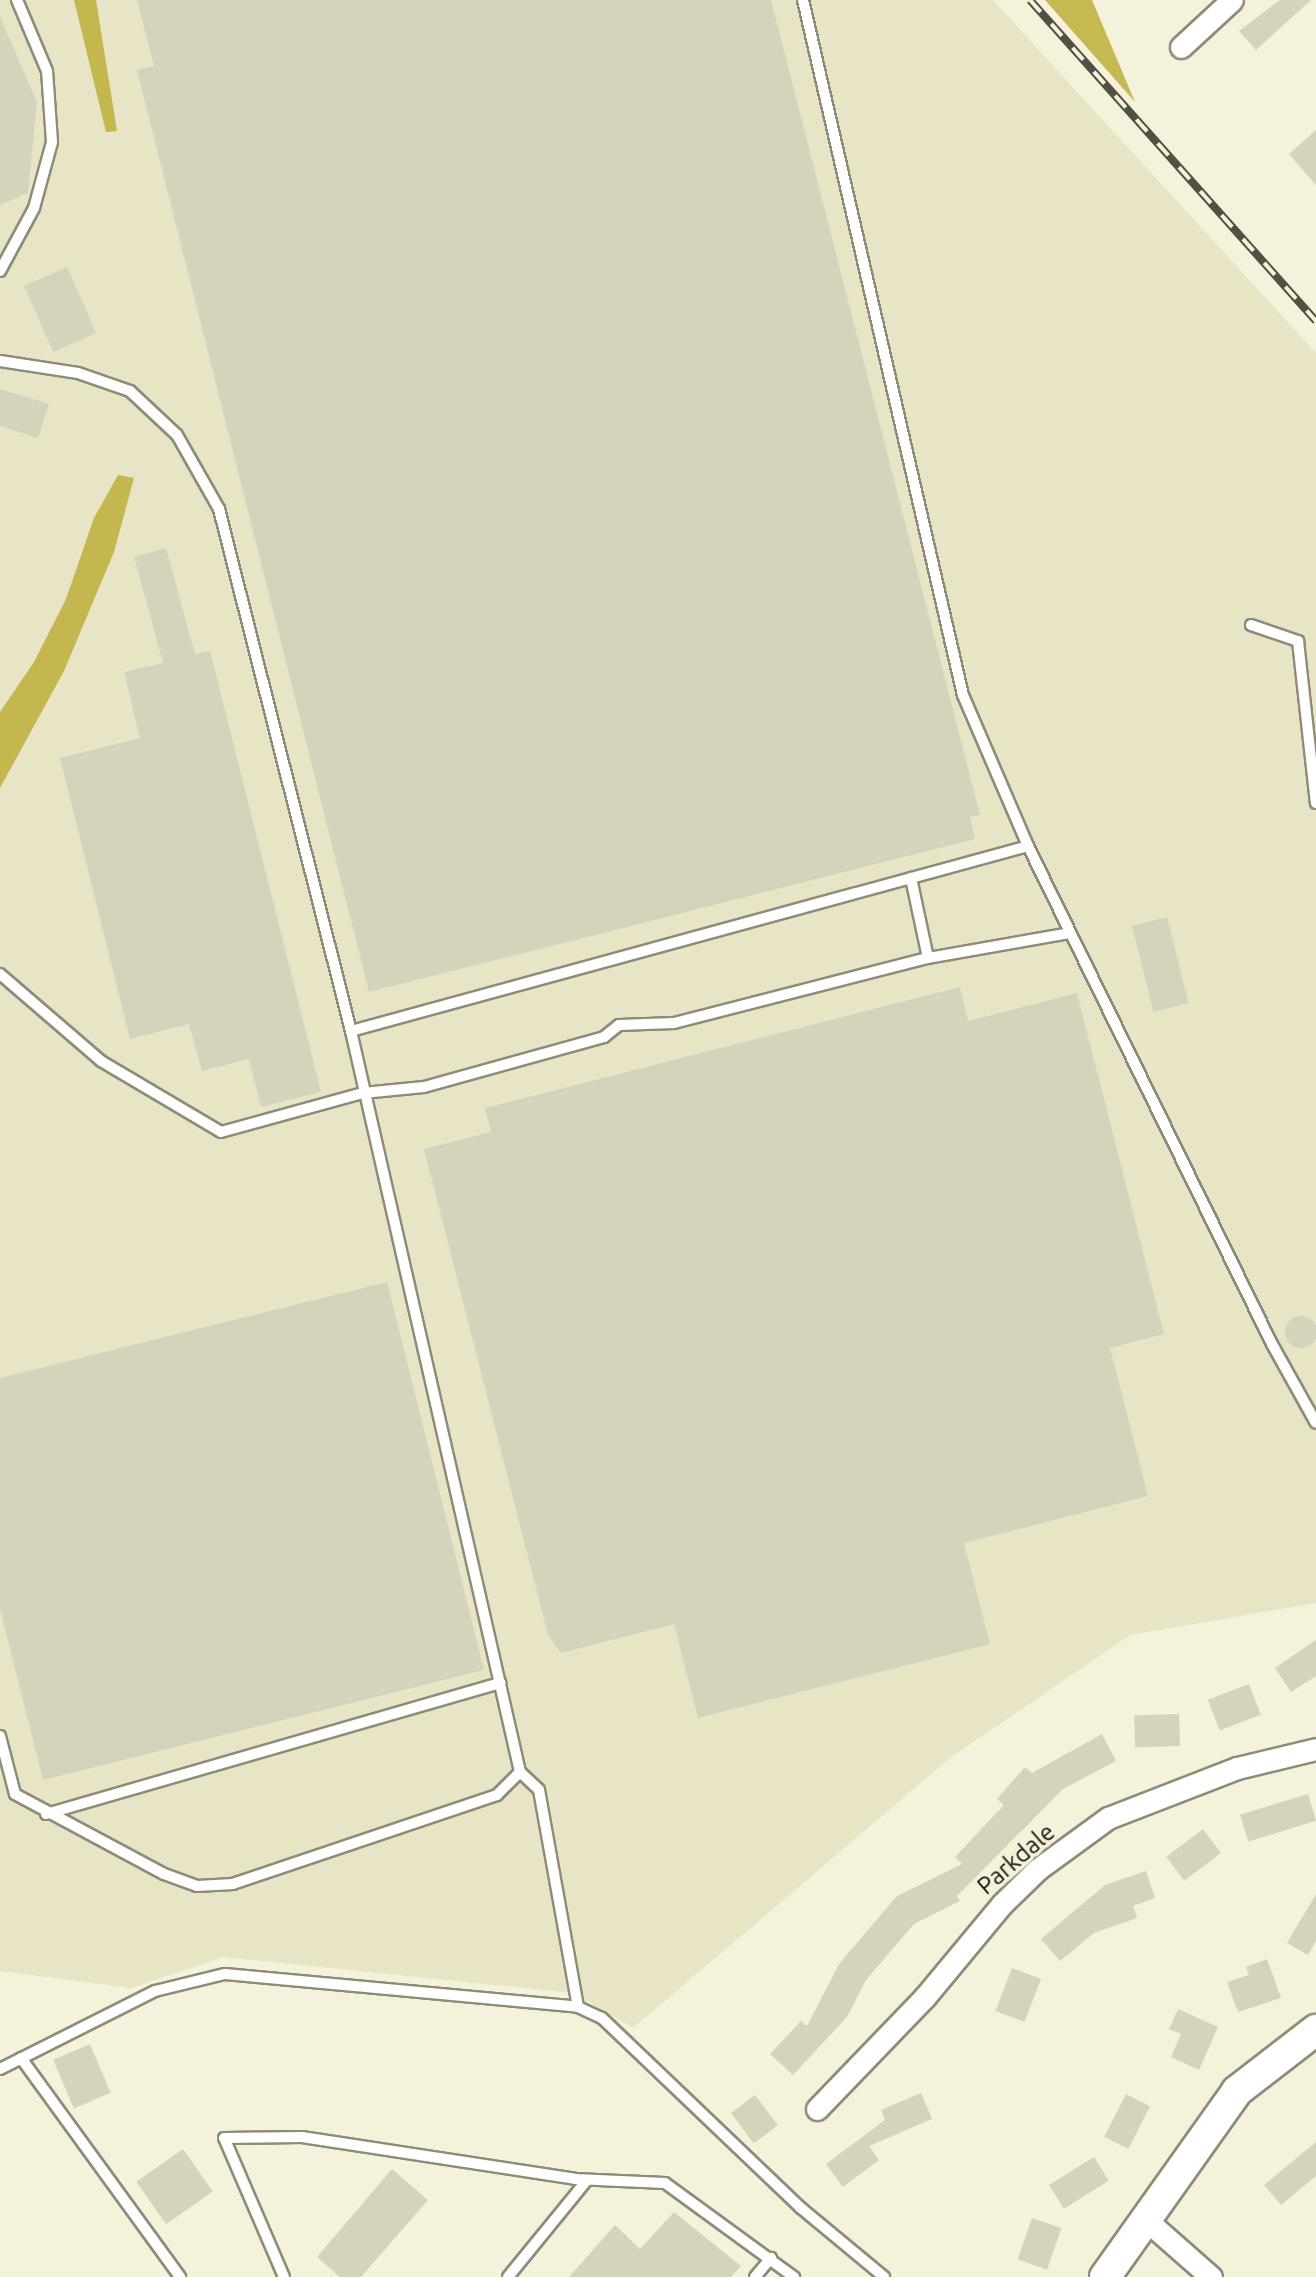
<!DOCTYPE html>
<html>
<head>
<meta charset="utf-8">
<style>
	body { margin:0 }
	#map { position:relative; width:1316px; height:2277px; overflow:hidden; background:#f4f2da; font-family:Ubuntu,sans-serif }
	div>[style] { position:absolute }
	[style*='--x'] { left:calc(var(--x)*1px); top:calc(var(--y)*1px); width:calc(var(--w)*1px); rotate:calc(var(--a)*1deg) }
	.built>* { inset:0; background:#e8e5c6 }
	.forest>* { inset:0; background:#c6b950 }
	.water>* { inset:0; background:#c4b74e }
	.building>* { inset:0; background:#d5d3bc; transform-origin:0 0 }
	.round { border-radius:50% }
	.roads { filter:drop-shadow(2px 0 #8e8c77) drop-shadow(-2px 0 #8e8c77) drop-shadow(0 2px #8e8c77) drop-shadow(0 -2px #8e8c77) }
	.lane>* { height:10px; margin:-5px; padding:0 5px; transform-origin:5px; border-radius:5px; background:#fff }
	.street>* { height:21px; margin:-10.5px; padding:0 10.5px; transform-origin:10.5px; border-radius:10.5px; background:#fff }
	.secondary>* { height:30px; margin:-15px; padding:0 15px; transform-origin:15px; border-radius:15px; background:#fff }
	.rail>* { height:8px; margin-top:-4px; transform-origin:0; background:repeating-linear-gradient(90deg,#f4f2da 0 16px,#515043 0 32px); box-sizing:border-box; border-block:2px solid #515043 }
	span { translate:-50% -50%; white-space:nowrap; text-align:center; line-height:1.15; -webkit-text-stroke:7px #f4f2da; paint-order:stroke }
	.street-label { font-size:24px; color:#14130b }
</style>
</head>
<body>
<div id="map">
	<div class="built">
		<i style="clip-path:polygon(0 0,993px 0,1316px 353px,1316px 1603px,1130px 1635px,950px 1758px,633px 2028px,574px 1993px,223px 1957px,131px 1988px,0 1971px)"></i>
	</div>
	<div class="forest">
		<i style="clip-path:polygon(1045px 0,1092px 0,1135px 102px)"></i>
	</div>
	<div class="water">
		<i style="clip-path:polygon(74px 0,96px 0,117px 131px,106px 132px)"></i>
		<i style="clip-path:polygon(118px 475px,134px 478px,114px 552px,64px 671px,0 788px,0 712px,34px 662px,66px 599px,94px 518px)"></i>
	</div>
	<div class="building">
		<i style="clip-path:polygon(137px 0,771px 0,980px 815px,970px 817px,975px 839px,369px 992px,137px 70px,154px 66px)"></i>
		<i style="clip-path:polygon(1280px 0,1311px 0,1256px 50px,1239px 31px)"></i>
		<i style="clip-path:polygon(0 17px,37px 102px,28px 193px,0 205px)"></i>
		<i style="clip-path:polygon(1316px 130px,1316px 185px,1289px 154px)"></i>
		<i style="left:67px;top:267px;width:72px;height:47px;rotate:66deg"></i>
		<i style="clip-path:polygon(0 389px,49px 404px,38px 438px,0 426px)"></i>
		<i style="clip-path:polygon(166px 548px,195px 654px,210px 651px,321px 1092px,261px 1107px,249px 1059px,202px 1071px,189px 1024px,130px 1039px,60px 758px,140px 738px,124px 672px,163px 663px,134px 557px)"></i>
		<i style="left:1167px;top:917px;width:89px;height:36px;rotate:76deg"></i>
		<i style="clip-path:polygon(960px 987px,968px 1021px,1077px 993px,1164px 1334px,1110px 1348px,1148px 1496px,964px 1543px,990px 1644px,698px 1718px,674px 1624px,561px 1653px,548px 1635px,424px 1149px,491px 1132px,485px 1108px)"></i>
		<i style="clip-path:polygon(387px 1282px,484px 1670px,43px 1780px,0 1609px,0 1378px)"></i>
		<i class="round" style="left:1285px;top:1316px;width:32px;height:32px"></i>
		<i style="clip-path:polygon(1316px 1640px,1316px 1676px,1291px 1692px,1275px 1668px)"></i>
		<i style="left:1249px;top:1684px;width:33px;height:44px;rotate:69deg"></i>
		<i style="left:1179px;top:1714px;width:32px;height:45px;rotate:88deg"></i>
		<i style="clip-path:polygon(1102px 1734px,1116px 1761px,1063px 1789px,957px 1896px,960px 1901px,914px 1924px,866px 1980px,847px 2017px,793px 2075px,770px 2054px,801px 2021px,807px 2026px,839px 1964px,897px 1896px,962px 1864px,955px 1857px,1004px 1805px,997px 1799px,1025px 1767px,1032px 1773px)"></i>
		<i style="left:1308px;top:1794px;width:28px;height:71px;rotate:73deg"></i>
		<i style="left:1203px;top:1829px;width:30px;height:46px;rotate:53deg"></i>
		<i style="clip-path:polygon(1146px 1871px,1155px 1898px,1133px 1906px,1137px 1918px,1094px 1933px,1060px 1961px,1041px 1939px,1105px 1885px)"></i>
		<i style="clip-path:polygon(1316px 1894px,1316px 1941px,1308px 1955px,1287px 1943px)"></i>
		<i style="clip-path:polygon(1267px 1959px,1281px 1998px,1238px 2012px,1227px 1982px,1249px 1975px,1246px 1967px)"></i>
		<i style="left:1012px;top:1968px;width:31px;height:46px;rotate:21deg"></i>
		<i style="clip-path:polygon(1178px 2009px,1218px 2027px,1199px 2070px,1171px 2057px,1181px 2034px,1169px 2029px)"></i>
		<i style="left:90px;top:2044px;width:53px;height:40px;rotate:67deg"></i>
		<i style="clip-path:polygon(921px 2093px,932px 2119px,869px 2146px,879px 2160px,843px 2187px,826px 2164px,885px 2120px,881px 2110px)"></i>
		<i style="left:1126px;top:2094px;width:27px;height:48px;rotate:27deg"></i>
		<i style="left:755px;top:2095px;width:38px;height:30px;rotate:53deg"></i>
		<i style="clip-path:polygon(1316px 2142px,1316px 2176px,1281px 2205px,1264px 2185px)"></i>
		<i style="left:183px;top:2149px;width:52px;height:57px;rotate:55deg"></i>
		<i style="left:1094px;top:2157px;width:28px;height:53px;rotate:58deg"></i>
		<i style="clip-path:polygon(392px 2169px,428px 2200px,361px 2277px,340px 2277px,317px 2257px)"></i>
		<i style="clip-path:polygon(674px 2212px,741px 2266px,731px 2277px,569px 2277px,615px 2225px,640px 2249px)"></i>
		<i style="left:1032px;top:2218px;width:31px;height:44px;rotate:19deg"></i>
	</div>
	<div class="roads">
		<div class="lane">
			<i style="--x:803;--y:0;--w:713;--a:77.04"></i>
			<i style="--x:963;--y:695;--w:164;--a:66.7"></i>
			<i style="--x:1028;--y:846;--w:555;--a:63.9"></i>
			<i style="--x:1272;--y:1344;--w:90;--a:60.9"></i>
			<i style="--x:0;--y:271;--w:72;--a:-61.6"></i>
			<i style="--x:34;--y:208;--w:68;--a:-74.7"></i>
			<i style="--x:52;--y:142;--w:71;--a:-94"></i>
			<i style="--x:47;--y:71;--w:77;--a:-112.9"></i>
			<i style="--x:0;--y:361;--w:79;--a:8.7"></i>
			<i style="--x:78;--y:373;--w:55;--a:19.1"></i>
			<i style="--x:130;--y:391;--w:64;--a:43.1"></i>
			<i style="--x:177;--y:435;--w:85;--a:60.4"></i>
			<i style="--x:219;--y:509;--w:538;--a:75.81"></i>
			<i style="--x:351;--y:1031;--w:760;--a:77.15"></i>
			<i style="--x:520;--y:1772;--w:33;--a:135"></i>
			<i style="--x:497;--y:1795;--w:279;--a:161.4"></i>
			<i style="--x:233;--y:1884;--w:36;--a:177"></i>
			<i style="--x:197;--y:1886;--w:35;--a:-160"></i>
			<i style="--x:164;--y:1874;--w:169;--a:-151.8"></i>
			<i style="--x:15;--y:1794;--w:60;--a:-104.5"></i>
			<i style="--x:1251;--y:625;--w:50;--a:18.8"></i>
			<i style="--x:1298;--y:641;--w:163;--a:83.7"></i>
			<i style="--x:928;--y:958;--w:144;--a:-10"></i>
			<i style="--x:0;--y:974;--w:133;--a:40.7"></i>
			<i style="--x:101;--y:1061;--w:139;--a:30.6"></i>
			<i style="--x:221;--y:1132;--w:147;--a:-15.4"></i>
			<i style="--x:363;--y:1093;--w:61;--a:-5.6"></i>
			<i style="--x:424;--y:1087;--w:187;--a:-15.5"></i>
			<i style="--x:604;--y:1037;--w:19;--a:-39"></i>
			<i style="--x:619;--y:1025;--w:55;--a:-2.1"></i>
			<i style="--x:674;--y:1023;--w:262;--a:-14.4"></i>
			<i style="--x:928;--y:958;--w:82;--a:-102"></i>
			<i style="--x:351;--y:1031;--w:702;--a:-15.28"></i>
			<i style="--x:520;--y:1772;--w:26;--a:43"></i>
			<i style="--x:539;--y:1790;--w:220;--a:79.8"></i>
			<i style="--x:46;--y:1814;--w:473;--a:-16.1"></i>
			<i style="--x:21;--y:2058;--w:271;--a:54"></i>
			<i style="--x:0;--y:2069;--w:174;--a:-26.7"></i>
			<i style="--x:155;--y:1991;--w:72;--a:-13.7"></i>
			<i style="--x:225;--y:1974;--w:355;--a:5.3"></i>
			<i style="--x:578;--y:2007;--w:26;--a:25"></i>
			<i style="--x:602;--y:2018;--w:275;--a:43.7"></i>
			<i style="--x:801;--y:2208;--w:108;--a:39.7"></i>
			<i style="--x:284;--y:2277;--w:151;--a:-113.3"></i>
			<i style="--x:224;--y:2138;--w:78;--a:-0.7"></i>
			<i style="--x:302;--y:2137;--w:276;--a:8.7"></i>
			<i style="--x:575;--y:2179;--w:90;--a:2.5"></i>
			<i style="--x:665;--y:2183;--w:160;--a:36.1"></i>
			<i style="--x:508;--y:2277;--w:125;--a:-50.8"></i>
			<i style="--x:755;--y:2277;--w:25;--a:-50"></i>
		</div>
		<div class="street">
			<i style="--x:1181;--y:47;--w:69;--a:-42.7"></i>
			<i style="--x:817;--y:2109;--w:154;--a:-46.1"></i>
			<i style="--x:924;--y:1998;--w:122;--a:-50.3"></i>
			<i style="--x:1002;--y:1904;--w:50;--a:-44.2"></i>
			<i style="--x:1038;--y:1869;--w:87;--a:-36.1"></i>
			<i style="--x:1108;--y:1818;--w:138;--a:-21.2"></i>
			<i style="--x:1237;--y:1768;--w:81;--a:-13.5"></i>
			<i style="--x:1145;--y:2219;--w:88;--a:41.3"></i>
		</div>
		<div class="secondary">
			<i style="--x:1105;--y:2277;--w:228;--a:-54.6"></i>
			<i style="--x:1237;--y:2091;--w:100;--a:-37.7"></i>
		</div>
	</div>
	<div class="rail">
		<i style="--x:1030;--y:0;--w:430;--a:48.3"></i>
	</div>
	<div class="street-label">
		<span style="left:1016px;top:1859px;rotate:-41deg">Parkdale</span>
	</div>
</div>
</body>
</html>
